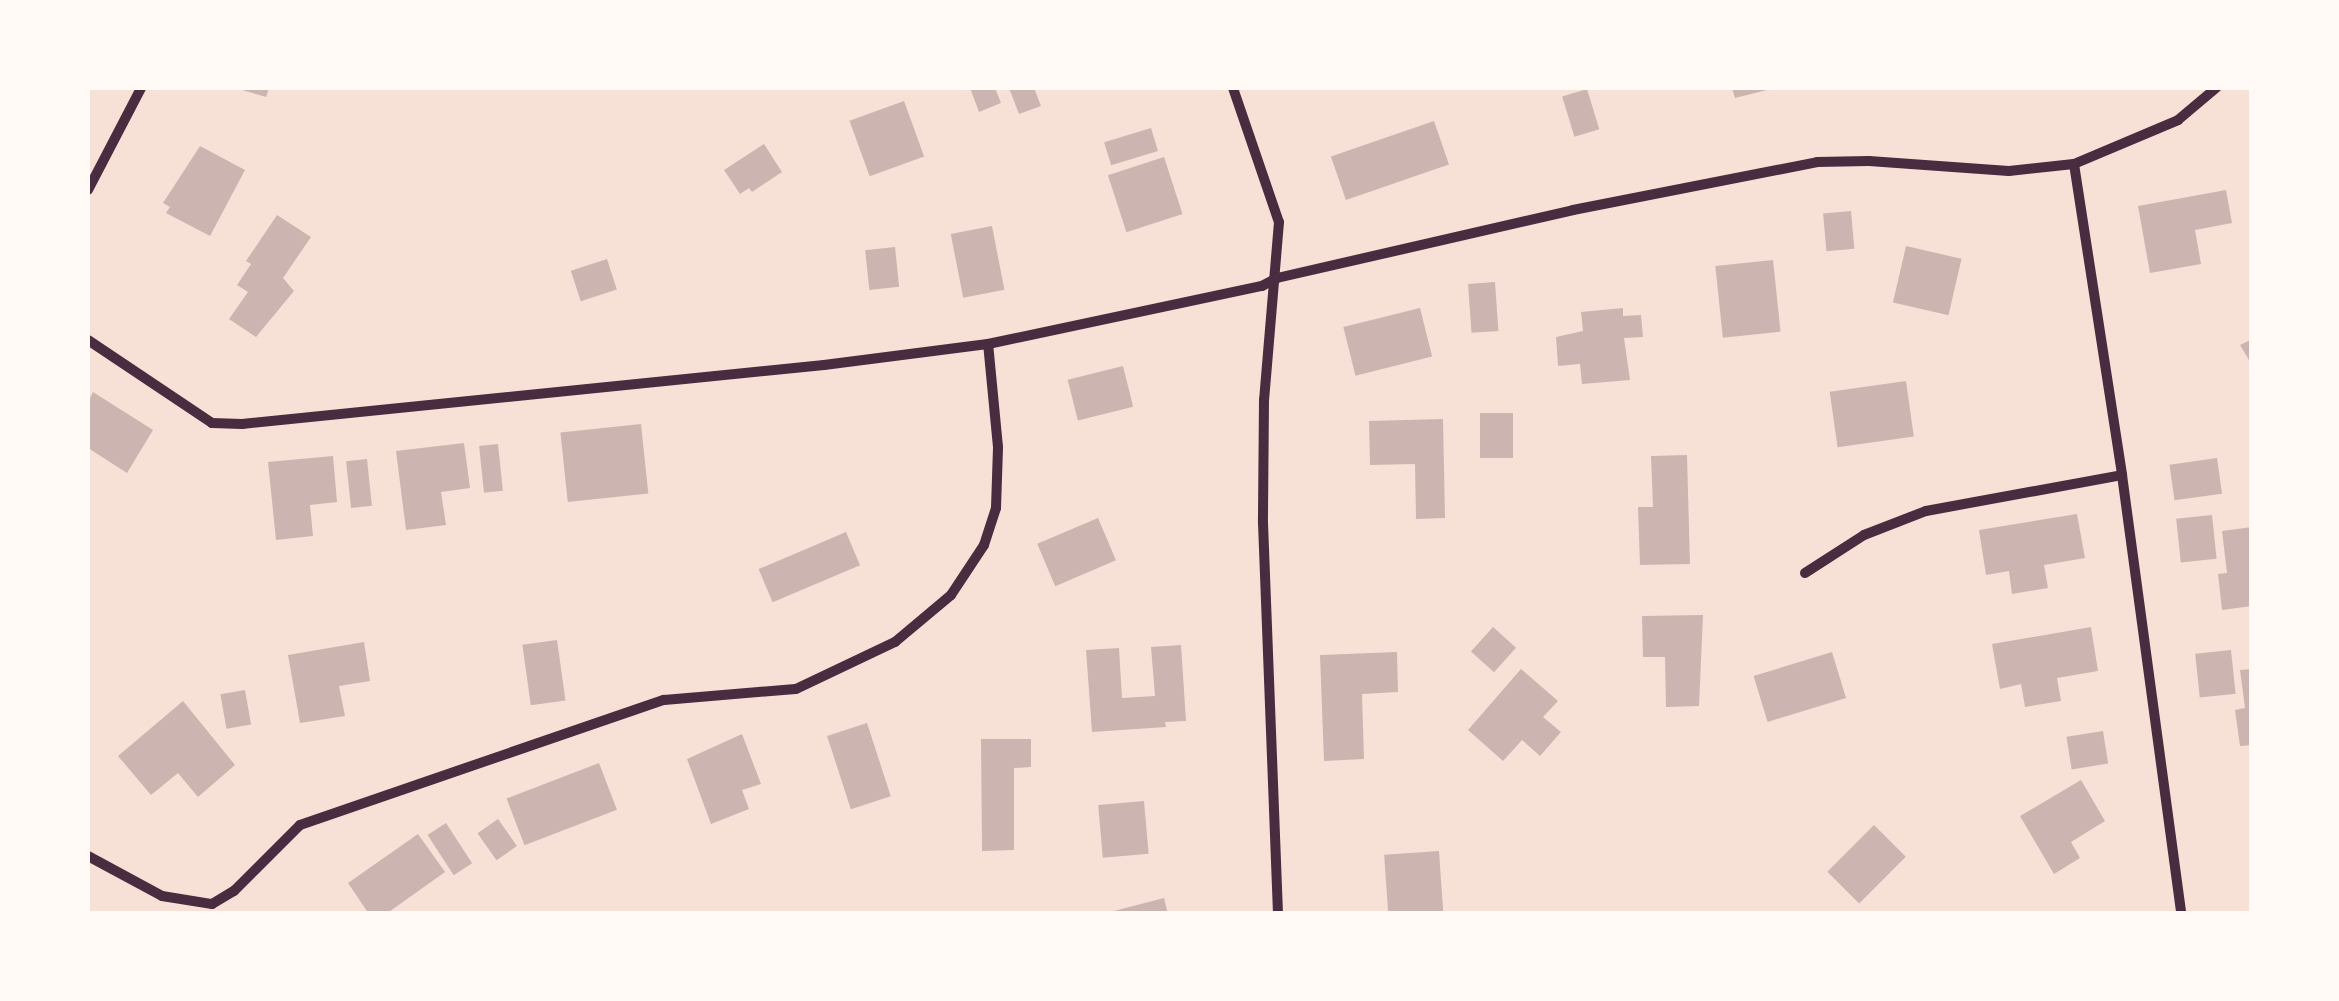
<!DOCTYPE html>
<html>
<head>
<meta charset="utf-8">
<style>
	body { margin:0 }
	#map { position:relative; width:2339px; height:1001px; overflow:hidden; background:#f7e1d7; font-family:Quicksand,sans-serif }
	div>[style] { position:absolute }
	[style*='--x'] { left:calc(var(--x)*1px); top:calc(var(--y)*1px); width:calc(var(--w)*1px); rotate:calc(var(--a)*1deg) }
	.building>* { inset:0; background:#ccb4b1; transform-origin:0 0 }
	.minor>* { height:10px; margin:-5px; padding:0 5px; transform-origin:5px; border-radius:5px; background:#4a2c40 }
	span { translate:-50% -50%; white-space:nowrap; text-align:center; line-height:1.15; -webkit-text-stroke:8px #fffaf5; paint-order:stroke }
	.frame { position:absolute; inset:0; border:90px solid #fffaf5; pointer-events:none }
</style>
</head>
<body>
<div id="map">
	<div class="building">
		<i style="clip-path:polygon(235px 88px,269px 88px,266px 97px)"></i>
		<i style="clip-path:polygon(970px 88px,995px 88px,1001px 103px,979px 112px)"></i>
		<i style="clip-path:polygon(1009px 88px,1034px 88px,1041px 106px,1019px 114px)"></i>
		<i style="clip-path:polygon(1732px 88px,1771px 88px,1771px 89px,1735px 98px)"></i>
		<i style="left:1587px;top:89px;width:42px;height:26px;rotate:73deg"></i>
		<i style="left:904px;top:101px;width:59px;height:58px;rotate:70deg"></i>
		<i style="left:1434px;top:121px;width:46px;height:109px;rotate:71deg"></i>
		<i style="left:1151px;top:128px;width:24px;height:49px;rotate:73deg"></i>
		<i style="clip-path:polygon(764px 144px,782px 172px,752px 192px,749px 188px,740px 194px,724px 170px)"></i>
		<i style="clip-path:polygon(200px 146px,245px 170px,210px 236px,166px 213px,170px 207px,163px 203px)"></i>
		<i style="left:1164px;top:157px;width:60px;height:59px;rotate:72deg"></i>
		<i style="clip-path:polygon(2226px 190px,2232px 223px,2195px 230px,2201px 264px,2150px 273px,2138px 206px)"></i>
		<i style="left:1851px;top:211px;width:38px;height:28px;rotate:85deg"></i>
		<i style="clip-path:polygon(277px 215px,311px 237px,283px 278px,294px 291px,256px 337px,229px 319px,248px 292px,237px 285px,251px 264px,246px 261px)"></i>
		<i style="left:992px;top:226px;width:65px;height:42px;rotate:79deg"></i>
		<i style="left:1906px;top:246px;width:57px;height:58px;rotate:13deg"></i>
		<i style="left:895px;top:247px;width:40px;height:30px;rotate:84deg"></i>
		<i style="left:607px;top:259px;width:32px;height:38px;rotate:72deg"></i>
		<i style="left:1773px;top:260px;width:72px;height:58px;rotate:84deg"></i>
		<i style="left:1495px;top:282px;width:49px;height:27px;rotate:86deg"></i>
		<i style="left:1420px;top:308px;width:50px;height:79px;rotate:76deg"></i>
		<i style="clip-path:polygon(1623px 308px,1623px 316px,1641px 315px,1643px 337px,1624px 338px,1630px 380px,1582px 384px,1580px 364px,1558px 366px,1556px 337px,1583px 331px,1581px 312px)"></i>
		<i style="clip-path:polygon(2252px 339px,2252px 365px,2240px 345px)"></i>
		<i style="left:1123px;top:366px;width:42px;height:57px;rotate:76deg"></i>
		<i style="left:1906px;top:381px;width:56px;height:77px;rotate:82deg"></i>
		<i style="clip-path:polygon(93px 392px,153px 430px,127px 473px,88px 448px,88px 402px)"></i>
		<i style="left:1513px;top:413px;width:45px;height:33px;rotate:90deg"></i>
		<i style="clip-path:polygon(1443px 419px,1445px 518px,1416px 519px,1415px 464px,1370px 465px,1369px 421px)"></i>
		<i style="left:641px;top:424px;width:70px;height:81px;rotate:84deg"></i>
		<i style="clip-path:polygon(464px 443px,470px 488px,441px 492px,446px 525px,406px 530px,396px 451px)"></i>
		<i style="left:498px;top:444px;width:47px;height:19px;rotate:84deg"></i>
		<i style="clip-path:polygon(1687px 455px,1690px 564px,1640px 565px,1638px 507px,1653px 507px,1651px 456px)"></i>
		<i style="clip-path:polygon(333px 456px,337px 502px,310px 505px,313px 536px,276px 540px,268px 462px)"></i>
		<i style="left:2217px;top:458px;width:36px;height:48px;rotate:82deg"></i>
		<i style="left:367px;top:459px;width:47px;height:21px;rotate:84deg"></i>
		<i style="clip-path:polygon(2077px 514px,2085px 558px,2044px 565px,2048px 588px,2012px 594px,2009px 571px,1986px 575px,1979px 530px)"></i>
		<i style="left:2212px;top:515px;width:44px;height:36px;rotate:84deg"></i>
		<i style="left:1098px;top:518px;width:46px;height:66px;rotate:67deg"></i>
		<i style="clip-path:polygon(2252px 527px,2252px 606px,2222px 610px,2218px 574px,2227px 573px,2222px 531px)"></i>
		<i style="left:846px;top:532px;width:36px;height:95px;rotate:67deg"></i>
		<i style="clip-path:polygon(1703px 615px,1699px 706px,1666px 707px,1665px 657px,1643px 657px,1642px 616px)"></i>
		<i style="left:1493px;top:627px;width:31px;height:33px;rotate:42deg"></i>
		<i style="clip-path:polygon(2091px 627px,2098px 671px,2057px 678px,2061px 701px,2025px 707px,2021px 684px,2000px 689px,1992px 644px)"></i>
		<i style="left:557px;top:640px;width:61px;height:35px;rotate:82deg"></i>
		<i style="clip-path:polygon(364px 642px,370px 681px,339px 686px,345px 716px,300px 723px,288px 655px)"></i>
		<i style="clip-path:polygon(1181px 645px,1186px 721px,1165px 722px,1166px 727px,1092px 732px,1086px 650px,1119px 648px,1122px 698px,1155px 696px,1151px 647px)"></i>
		<i style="left:2231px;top:650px;width:44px;height:36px;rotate:84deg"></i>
		<i style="clip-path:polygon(1397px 652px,1398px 692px,1362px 694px,1364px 759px,1324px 761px,1320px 655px)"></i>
		<i style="left:1832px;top:652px;width:48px;height:82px;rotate:73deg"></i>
		<i style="clip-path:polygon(1521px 669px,1558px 701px,1543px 717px,1561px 732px,1540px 756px,1522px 740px,1503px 761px,1468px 730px)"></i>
		<i style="clip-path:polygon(2252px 669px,2252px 745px,2240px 746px,2235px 710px,2245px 708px,2240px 670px)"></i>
		<i style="left:245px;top:690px;width:35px;height:25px;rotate:80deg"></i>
		<i style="clip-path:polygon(183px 701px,235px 765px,198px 797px,178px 773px,151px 795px,118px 756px)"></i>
		<i style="left:867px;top:723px;width:77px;height:42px;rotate:72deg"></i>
		<i style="left:2103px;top:731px;width:33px;height:37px;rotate:81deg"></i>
		<i style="clip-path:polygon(742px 734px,761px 784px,742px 790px,749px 809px,711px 824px,687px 759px)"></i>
		<i style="clip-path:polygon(981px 739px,1031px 739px,1031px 767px,1014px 768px,1014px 850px,982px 851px)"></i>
		<i style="left:599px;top:763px;width:50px;height:99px;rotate:69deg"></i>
		<i style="clip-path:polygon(2081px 780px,2105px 821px,2071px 842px,2080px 858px,2054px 874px,2020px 816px)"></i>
		<i style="left:1144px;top:801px;width:53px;height:46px;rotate:85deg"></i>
		<i style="left:498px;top:819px;width:33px;height:25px;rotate:55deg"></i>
		<i style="left:446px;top:823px;width:48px;height:22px;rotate:57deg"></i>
		<i style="left:1874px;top:825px;width:45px;height:66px;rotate:45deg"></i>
		<i style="clip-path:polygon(418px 834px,445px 872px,386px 914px,369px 914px,348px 883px)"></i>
		<i style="left:1439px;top:851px;width:63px;height:55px;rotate:86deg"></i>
		<i style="clip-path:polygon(1164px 898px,1168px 914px,1111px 914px,1110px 912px)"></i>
	</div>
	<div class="minor">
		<i style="--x:1233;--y:88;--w:142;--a:71.1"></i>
		<i style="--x:1279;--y:222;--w:179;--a:94.8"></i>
		<i style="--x:1264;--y:400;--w:123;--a:90.5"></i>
		<i style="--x:1263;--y:523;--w:391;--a:87.8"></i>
		<i style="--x:2074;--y:164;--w:315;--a:81.2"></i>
		<i style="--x:2122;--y:475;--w:443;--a:82.3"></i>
		<i style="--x:88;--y:190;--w:115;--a:-62.5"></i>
		<i style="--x:88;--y:340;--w:149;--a:33.8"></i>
		<i style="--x:212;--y:423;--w:30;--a:2"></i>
		<i style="--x:242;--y:424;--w:585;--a:-5.79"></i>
		<i style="--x:824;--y:365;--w:165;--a:-7.3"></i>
		<i style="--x:988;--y:344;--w:280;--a:-12"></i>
		<i style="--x:1262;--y:286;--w:17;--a:-28"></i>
		<i style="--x:1277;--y:278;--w:304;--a:-12.9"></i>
		<i style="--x:1573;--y:210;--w:249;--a:-11.1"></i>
		<i style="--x:1817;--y:162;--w:52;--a:-1.1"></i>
		<i style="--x:1869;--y:161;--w:140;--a:4.1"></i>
		<i style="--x:2009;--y:171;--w:65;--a:-6.1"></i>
		<i style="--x:2074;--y:164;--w:113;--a:-22.9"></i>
		<i style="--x:2178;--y:120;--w:50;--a:-40.1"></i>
		<i style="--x:1805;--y:573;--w:70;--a:-32.8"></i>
		<i style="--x:1864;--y:535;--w:66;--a:-21.2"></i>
		<i style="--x:1926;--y:511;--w:199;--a:-10.4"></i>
		<i style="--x:88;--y:856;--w:84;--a:28.4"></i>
		<i style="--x:162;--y:896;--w:51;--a:9.1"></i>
		<i style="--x:212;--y:904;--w:26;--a:-31"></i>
		<i style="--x:234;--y:891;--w:93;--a:-45"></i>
		<i style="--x:300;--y:825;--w:385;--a:-19"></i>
		<i style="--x:664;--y:700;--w:132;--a:-4.8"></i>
		<i style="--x:796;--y:689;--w:110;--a:-25.4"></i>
		<i style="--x:895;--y:642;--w:73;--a:-40"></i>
		<i style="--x:951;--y:595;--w:60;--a:-56.6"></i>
		<i style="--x:984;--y:545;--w:39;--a:-72"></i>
		<i style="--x:996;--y:508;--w:61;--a:-88.1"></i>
		<i style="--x:998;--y:447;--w:103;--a:-95.5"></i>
	</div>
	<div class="frame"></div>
</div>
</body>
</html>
